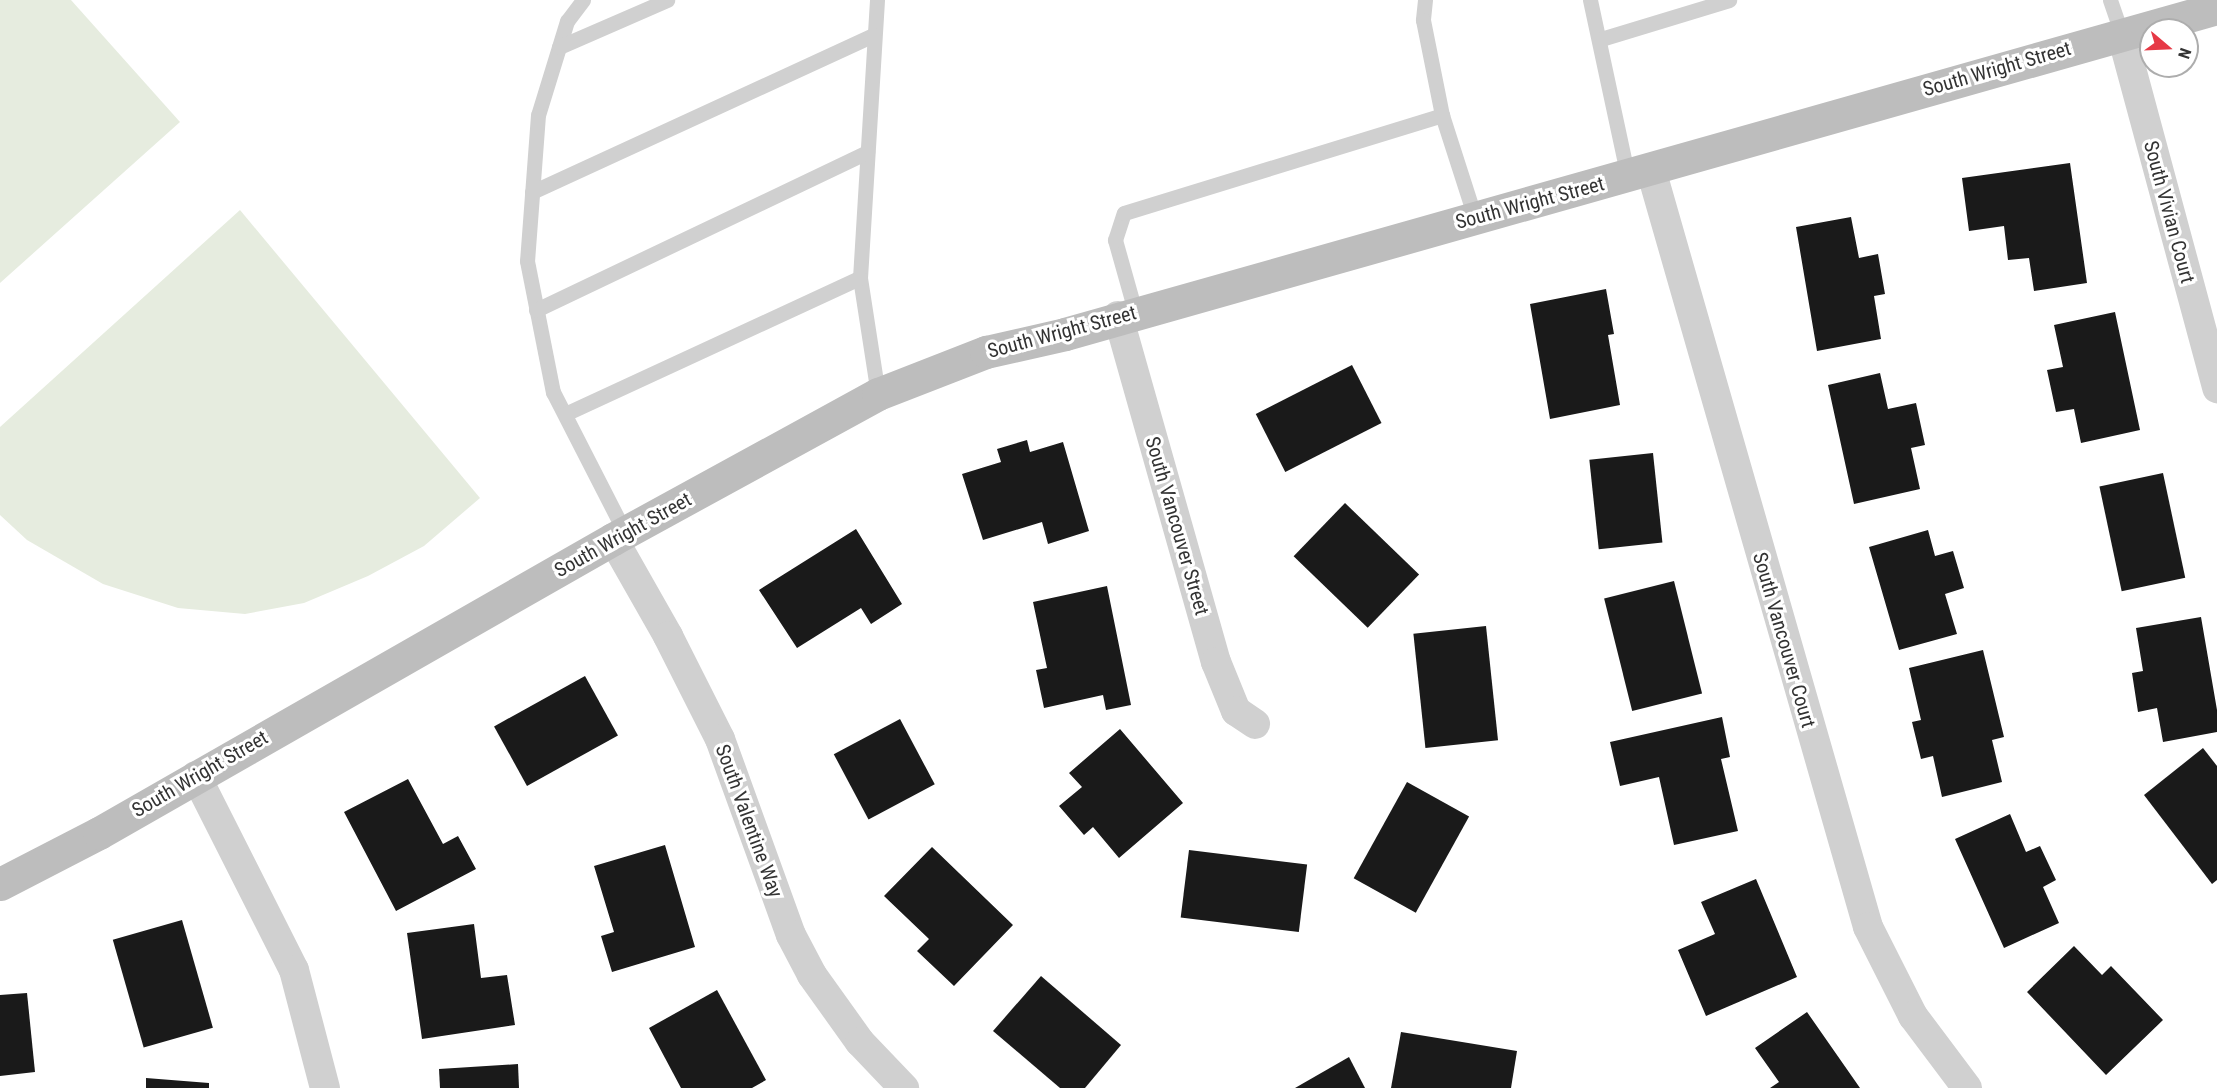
<!DOCTYPE html>
<html>
<head>
<meta charset="utf-8">
<style>
	body { margin:0 }
	#map { position:relative; width:2217px; height:1088px; overflow:hidden; background:#fff; font-family:"Roboto Condensed",sans-serif }
	div>[style] { position:absolute }
	[style*='--x'] { left:calc(var(--x)*1px); top:calc(var(--y)*1px); width:calc(var(--w)*1px); rotate:calc(var(--a)*1deg) }
	.green>* { inset:0; background:#e6ecdf }
	.building>* { inset:0; background:#1a1a1a; transform-origin:0 0 }
	.lane>* { height:15px; margin:-7.5px; padding:0 7.5px; transform-origin:7.5px; border-radius:7.5px; background:#d0d0d0 }
	.street>* { height:30px; margin:-15px; padding:0 15px; transform-origin:15px; border-radius:15px; background:#d0d0d0 }
	.secondary>* { height:33px; margin:-16.5px; padding:0 16.5px; transform-origin:16.5px; border-radius:16.5px; background:#bdbdbd }
	span { translate:-50% -50%; white-space:nowrap; text-align:center; line-height:1.15; -webkit-text-stroke:6px #fff; paint-order:stroke }
	.street-label { font-size:20px; color:#333 }
	.north { position:absolute; left:2139px; top:18px; width:60px; height:60px; box-sizing:border-box; background:#fff; border:2px solid #adadad; border-radius:50%; rotate:109deg; font-size:16px; font-weight:700; line-height:24px; text-align:center; color:#333 }
	.north::after { content:''; display:block; margin:auto; width:21px; height:27px; background:#e63946; clip-path:polygon(50% 0,100% 100%,50% 72%,0 100%) }
</style>
</head>
<body>
<div id="map">
	<div class="green">
		<i style="clip-path:polygon(0 0,71px 0,180px 122px,0 283px)"></i>
		<i style="clip-path:polygon(240px 210px,480px 498px,424px 546px,368px 576px,304px 603px,245px 614px,178px 608px,103px 584px,27px 540px,0 515px,0 427px)"></i>
	</div>
	<div class="building">
		<i style="clip-path:polygon(2070px 163px,2087px 283px,2034px 291px,2029px 258px,2008px 260px,2004px 226px,1969px 231px,1962px 178px)"></i>
		<i style="clip-path:polygon(1851px 217px,1859px 258px,1878px 254px,1885px 294px,1874px 296px,1881px 339px,1817px 351px,1796px 227px)"></i>
		<i style="clip-path:polygon(1606px 289px,1614px 334px,1608px 335px,1620px 405px,1550px 419px,1530px 304px)"></i>
		<i style="clip-path:polygon(2115px 312px,2140px 430px,2081px 443px,2074px 409px,2056px 412px,2047px 370px,2063px 367px,2054px 325px)"></i>
		<i style="left:1352px;top:365px;width:65px;height:108px;rotate:63deg"></i>
		<i style="clip-path:polygon(1880px 373px,1888px 409px,1916px 403px,1925px 445px,1911px 448px,1920px 489px,1854px 504px,1828px 385px)"></i>
		<i style="clip-path:polygon(1027px 440px,1030px 452px,1063px 442px,1089px 531px,1048px 544px,1042px 522px,983px 540px,962px 474px,1001px 462px,997px 449px)"></i>
		<i style="left:1653px;top:453px;width:90px;height:64px;rotate:84deg"></i>
		<i style="left:2163px;top:473px;width:107px;height:65px;rotate:78deg"></i>
		<i style="left:1345px;top:503px;width:103px;height:74px;rotate:44deg"></i>
		<i style="clip-path:polygon(856px 529px,902px 604px,871px 624px,861px 608px,797px 648px,759px 590px)"></i>
		<i style="clip-path:polygon(1928px 530px,1935px 556px,1953px 551px,1964px 588px,1945px 594px,1957px 634px,1899px 650px,1869px 547px)"></i>
		<i style="left:1674px;top:581px;width:116px;height:72px;rotate:76deg"></i>
		<i style="clip-path:polygon(1107px 586px,1131px 705px,1106px 710px,1103px 695px,1044px 708px,1036px 670px,1047px 668px,1033px 602px)"></i>
		<i style="clip-path:polygon(2201px 617px,2217px 710px,2217px 732px,2163px 742px,2157px 708px,2138px 712px,2132px 673px,2143px 671px,2136px 628px)"></i>
		<i style="left:1486px;top:626px;width:115px;height:73px;rotate:84deg"></i>
		<i style="clip-path:polygon(1983px 650px,2004px 737px,1992px 740px,2002px 782px,1942px 797px,1933px 756px,1921px 759px,1912px 722px,1921px 720px,1909px 668px)"></i>
		<i style="left:585px;top:676px;width:68px;height:104px;rotate:61deg"></i>
		<i style="clip-path:polygon(1722px 717px,1730px 757px,1721px 759px,1738px 831px,1674px 845px,1659px 777px,1620px 786px,1610px 742px)"></i>
		<i style="left:900px;top:719px;width:74px;height:75px;rotate:62deg"></i>
		<i style="clip-path:polygon(1120px 729px,1183px 803px,1119px 858px,1093px 827px,1084px 835px,1059px 806px,1082px 787px,1069px 773px)"></i>
		<i style="clip-path:polygon(2203px 748px,2217px 766px,2217px 880px,2212px 884px,2144px 795px)"></i>
		<i style="clip-path:polygon(408px 779px,443px 844px,458px 836px,476px 869px,396px 911px,344px 812px)"></i>
		<i style="left:1407px;top:782px;width:71px;height:110px;rotate:29deg"></i>
		<i style="clip-path:polygon(2010px 814px,2026px 852px,2040px 846px,2056px 880px,2043px 887px,2059px 923px,2004px 948px,1955px 839px)"></i>
		<i style="clip-path:polygon(665px 845px,695px 947px,612px 972px,601px 936px,614px 932px,594px 866px)"></i>
		<i style="clip-path:polygon(932px 847px,1013px 925px,954px 986px,917px 951px,929px 939px,884px 896px)"></i>
		<i style="left:1189px;top:850px;width:119px;height:68px;rotate:7deg"></i>
		<i style="clip-path:polygon(1756px 879px,1797px 977px,1706px 1016px,1678px 950px,1715px 934px,1701px 902px)"></i>
		<i style="left:182px;top:920px;width:112px;height:72px;rotate:74deg"></i>
		<i style="clip-path:polygon(474px 924px,481px 978px,507px 975px,515px 1025px,422px 1039px,407px 933px)"></i>
		<i style="clip-path:polygon(2074px 946px,2102px 975px,2111px 966px,2163px 1020px,2106px 1075px,2027px 992px)"></i>
		<i style="clip-path:polygon(1041px 976px,1121px 1045px,1085px 1088px,1060px 1088px,993px 1031px)"></i>
		<i style="clip-path:polygon(717px 990px,766px 1080px,752px 1088px,681px 1088px,649px 1028px)"></i>
		<i style="clip-path:polygon(27px 993px,35px 1072px,0 1076px,0 995px)"></i>
		<i style="clip-path:polygon(1807px 1012px,1860px 1088px,1770px 1088px,1779px 1082px,1755px 1048px)"></i>
		<i style="clip-path:polygon(1401px 1032px,1517px 1051px,1511px 1088px,1391px 1088px)"></i>
		<i style="clip-path:polygon(1349px 1057px,1365px 1088px,1295px 1088px)"></i>
		<i style="clip-path:polygon(518px 1064px,519px 1088px,440px 1088px,439px 1069px)"></i>
		<i style="clip-path:polygon(146px 1078px,209px 1083px,209px 1088px,146px 1088px)"></i>
	</div>
	<div class="lane">
		<i style="--x:583;--y:0;--w:26;--a:127"></i>
		<i style="--x:567;--y:21;--w:98;--a:107.1"></i>
		<i style="--x:538;--y:115;--w:146;--a:94.3"></i>
		<i style="--x:527;--y:261;--w:134;--a:78.8"></i>
		<i style="--x:553;--y:392;--w:158;--a:62.9"></i>
		<i style="--x:877;--y:0;--w:279;--a:93.5"></i>
		<i style="--x:860;--y:278;--w:117;--a:81.2"></i>
		<i style="--x:1425;--y:0;--w:20;--a:96"></i>
		<i style="--x:1423;--y:20;--w:97;--a:78.7"></i>
		<i style="--x:1590;--y:0;--w:181;--a:77.9"></i>
		<i style="--x:2110;--y:0;--w:37;--a:71"></i>
		<i style="--x:1601;--y:39;--w:134;--a:-16.9"></i>
		<i style="--x:559;--y:47;--w:118;--a:-23.5"></i>
		<i style="--x:532;--y:192;--w:376;--a:-24.7"></i>
		<i style="--x:536;--y:310;--w:367;--a:-25.5"></i>
		<i style="--x:1135;--y:311;--w:74;--a:-105.7"></i>
		<i style="--x:1115;--y:240;--w:28;--a:-72"></i>
		<i style="--x:1124;--y:213;--w:333;--a:-17.1"></i>
		<i style="--x:1442;--y:115;--w:108;--a:72.2"></i>
		<i style="--x:565;--y:414;--w:325;--a:-24.8"></i>
	</div>
	<div class="street">
		<i style="--x:2122;--y:35;--w:366;--a:74.9"></i>
		<i style="--x:1651;--y:170;--w:787;--a:74"></i>
		<i style="--x:1868;--y:927;--w:100;--a:63.2"></i>
		<i style="--x:1913;--y:1016;--w:90;--a:53.1"></i>
		<i style="--x:1118;--y:316;--w:360;--a:74.2"></i>
		<i style="--x:1216;--y:662;--w:53;--a:67.8"></i>
		<i style="--x:1236;--y:711;--w:23;--a:34"></i>
		<i style="--x:613;--y:539;--w:112;--a:60.4"></i>
		<i style="--x:668;--y:636;--w:115;--a:63.2"></i>
		<i style="--x:720;--y:739;--w:208;--a:70.1"></i>
		<i style="--x:791;--y:935;--w:45;--a:62.3"></i>
		<i style="--x:812;--y:975;--w:82;--a:54.4"></i>
		<i style="--x:860;--y:1042;--w:64;--a:46.3"></i>
		<i style="--x:196;--y:776;--w:217;--a:63.2"></i>
		<i style="--x:294;--y:970;--w:122;--a:75.3"></i>
	</div>
	<div class="secondary">
		<i style="--x:0;--y:884;--w:111;--a:-27.3"></i>
		<i style="--x:99;--y:833;--w:592;--a:-29.77"></i>
		<i style="--x:613;--y:539;--w:302;--a:-28.7"></i>
		<i style="--x:878;--y:394;--w:116;--a:-21.3"></i>
		<i style="--x:986;--y:352;--w:81;--a:-12.8"></i>
		<i style="--x:1065;--y:334;--w:1197;--a:-15.8"></i>
	</div>
	<div class="street-label">
		<span style="left:1997px;top:69px;rotate:-16deg">South Wright Street</span>
		<span style="left:1530px;top:203px;rotate:-15deg">South Wright Street</span>
		<span style="left:2169px;top:212px;rotate:75deg">South Vivian Court</span>
		<span style="left:1062px;top:332px;rotate:-15deg">South Wright Street</span>
		<span style="left:1177px;top:526px;rotate:74deg">South Vancouver Street</span>
		<span style="left:623px;top:535px;rotate:-29deg">South Wright Street</span>
		<span style="left:1784px;top:640px;rotate:74deg">South Vancouver Court</span>
		<span style="left:200px;top:774px;rotate:-30deg">South Wright Street</span>
		<span style="left:749px;top:821px;rotate:70deg">South Valentine Way</span>
	</div>
	<div class="north">N</div>
</div>
</body>
</html>
